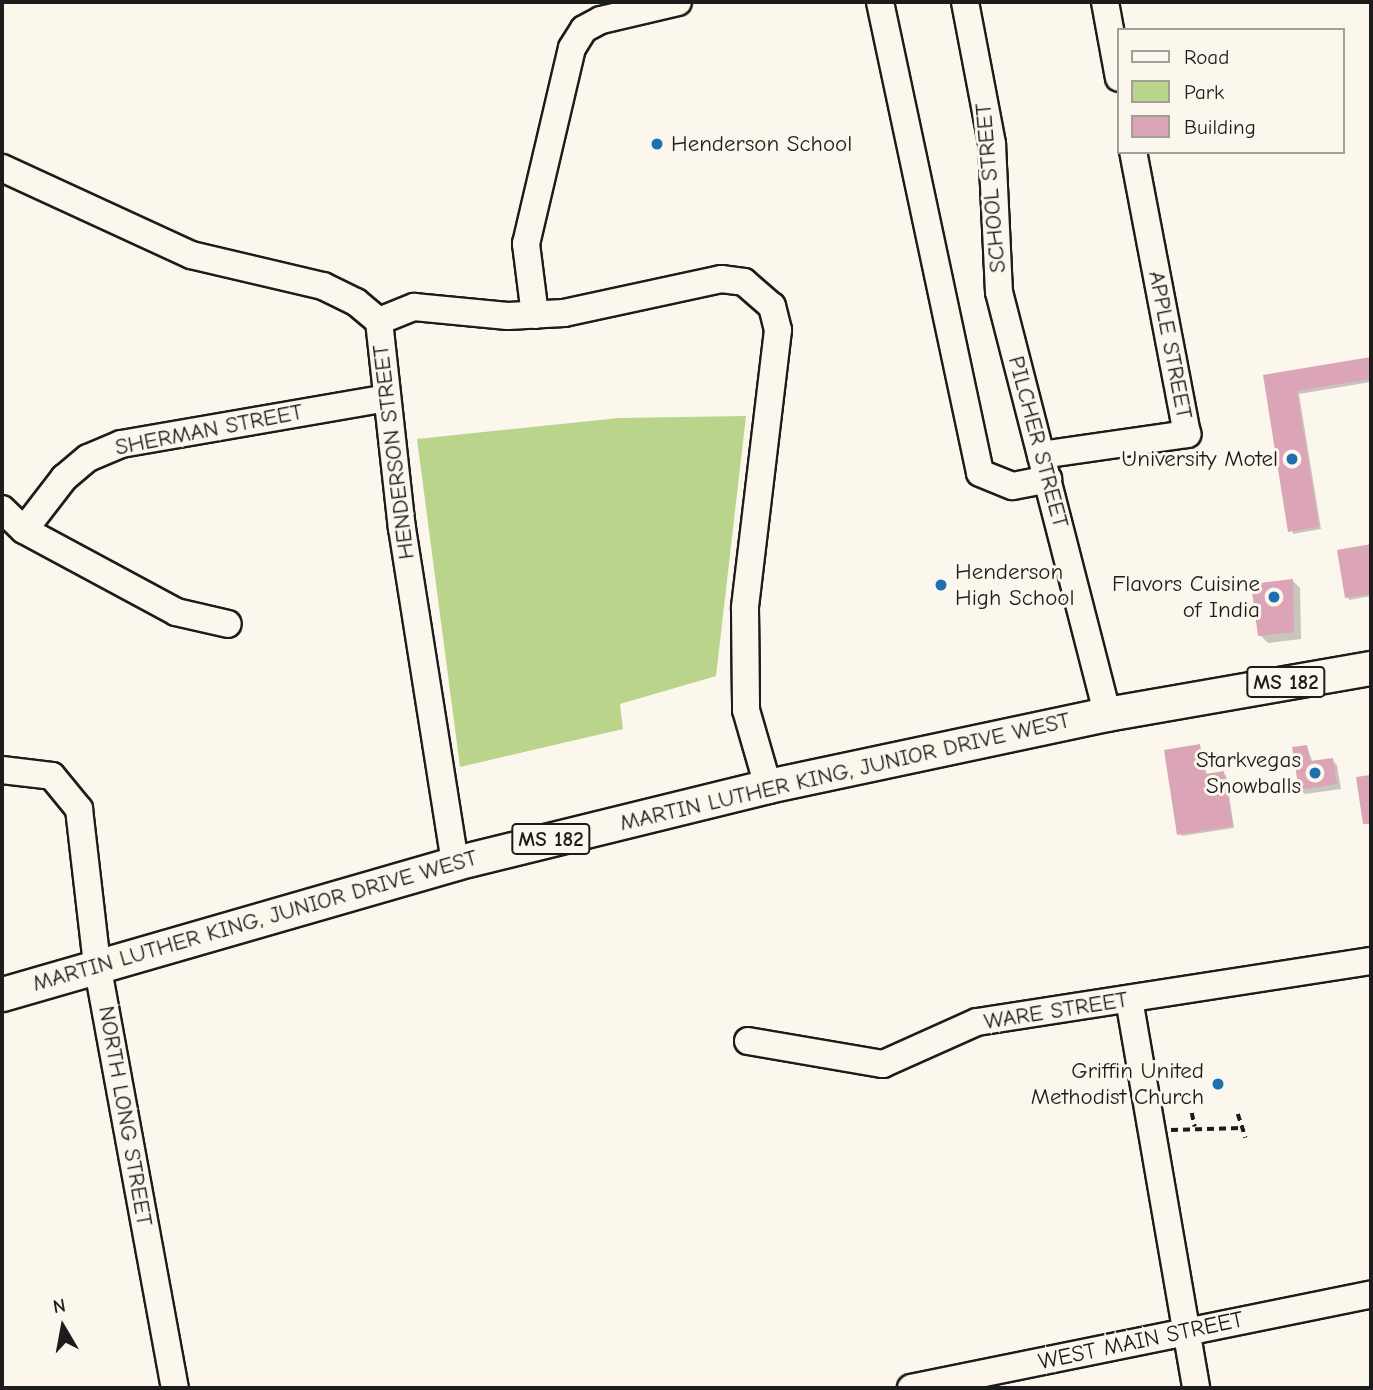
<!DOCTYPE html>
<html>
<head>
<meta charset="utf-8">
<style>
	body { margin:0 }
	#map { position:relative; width:1373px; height:1390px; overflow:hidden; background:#fbf7ec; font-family:"Comic Neue",sans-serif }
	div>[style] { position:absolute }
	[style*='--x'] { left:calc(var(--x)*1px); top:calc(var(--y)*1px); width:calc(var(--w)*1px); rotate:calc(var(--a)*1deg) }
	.green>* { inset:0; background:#bad48c }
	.shadow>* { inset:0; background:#0003 }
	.building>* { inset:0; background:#dca4b7 }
	.path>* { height:3.5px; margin-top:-1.75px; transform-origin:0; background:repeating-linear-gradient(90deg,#1c1c1c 0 7px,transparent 0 12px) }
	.roads { filter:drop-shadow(2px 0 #1c1c1c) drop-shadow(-2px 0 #1c1c1c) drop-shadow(0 2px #1c1c1c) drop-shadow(0 -2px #1c1c1c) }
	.minor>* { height:26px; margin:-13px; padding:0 13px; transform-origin:13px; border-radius:13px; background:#fbf7ec }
	.major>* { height:33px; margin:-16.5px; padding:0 16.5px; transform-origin:16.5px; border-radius:16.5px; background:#fbf7ec }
	.dots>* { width:19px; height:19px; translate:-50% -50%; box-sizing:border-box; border:4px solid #fbf7ec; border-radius:50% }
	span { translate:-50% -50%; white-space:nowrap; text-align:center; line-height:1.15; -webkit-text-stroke:6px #fbf7ec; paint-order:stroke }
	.shield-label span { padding:2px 5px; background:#fbf7ec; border:2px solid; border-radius:5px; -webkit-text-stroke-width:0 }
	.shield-label { font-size:21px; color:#1c1c1c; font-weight:700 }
	.poi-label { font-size:23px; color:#1c1c1c }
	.left { translate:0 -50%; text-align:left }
	.right { translate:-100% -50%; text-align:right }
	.street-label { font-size:23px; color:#1c1c1c }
	.frame { position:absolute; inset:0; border:4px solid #1c1c1c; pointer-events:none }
	.legend { position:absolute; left:1117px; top:28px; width:228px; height:126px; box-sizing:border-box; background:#fbf7ec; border:2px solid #a29f99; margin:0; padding:9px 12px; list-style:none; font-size:21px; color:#1c1c1c }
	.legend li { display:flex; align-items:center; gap:14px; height:35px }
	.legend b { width:35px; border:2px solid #a29f99 }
	.north { position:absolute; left:28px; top:1292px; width:70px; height:70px; -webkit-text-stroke:5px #fbf7ec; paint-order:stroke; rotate:350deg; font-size:19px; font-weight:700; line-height:28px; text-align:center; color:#1c1c1c }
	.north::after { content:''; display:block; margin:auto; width:24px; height:32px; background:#1c1c1c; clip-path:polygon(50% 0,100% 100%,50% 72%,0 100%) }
</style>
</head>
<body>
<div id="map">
	<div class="green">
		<i style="clip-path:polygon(746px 416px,716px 676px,620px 704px,623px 729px,460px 767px,417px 439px,619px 418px)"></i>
	</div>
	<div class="shadow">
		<i style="clip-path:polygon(1371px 359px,1371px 382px,1299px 394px,1321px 529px,1293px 534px,1265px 376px)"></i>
		<i style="clip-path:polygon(1371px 546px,1371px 596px,1349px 600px,1339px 551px)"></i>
		<i style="clip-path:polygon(1292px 580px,1300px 588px,1301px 639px,1268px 643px,1260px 635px)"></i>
		<i style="clip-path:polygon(1200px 746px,1207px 775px,1226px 775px,1234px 828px,1181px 836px)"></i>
		<i style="clip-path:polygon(1307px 747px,1313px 763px,1332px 760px,1337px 765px,1341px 789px,1305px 794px,1300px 789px)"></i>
	</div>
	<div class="building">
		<i style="clip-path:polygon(1371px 357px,1371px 379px,1297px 391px,1319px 527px,1288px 532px,1263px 375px)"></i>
		<i style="clip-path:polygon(1371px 544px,1371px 594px,1345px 598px,1337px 550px)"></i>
		<i style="clip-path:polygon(1293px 579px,1294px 632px,1258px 636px,1251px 584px)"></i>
		<i style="clip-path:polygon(1200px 744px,1205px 774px,1224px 771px,1233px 826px,1177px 835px,1164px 750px)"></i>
		<i style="clip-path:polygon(1307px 745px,1310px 761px,1333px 758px,1337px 784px,1299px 790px,1292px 747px)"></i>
		<i style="clip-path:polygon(1370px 775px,1371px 824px,1363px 824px,1356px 777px)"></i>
	</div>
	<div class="path">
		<i style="--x:1192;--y:1113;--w:14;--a:78"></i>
		<i style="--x:1238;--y:1114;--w:25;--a:72"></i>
		<i style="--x:1171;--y:1130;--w:71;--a:-1.6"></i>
	</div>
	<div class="roads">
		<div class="minor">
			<i style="--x:880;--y:2;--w:481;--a:78"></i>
			<i style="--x:980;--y:473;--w:35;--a:22"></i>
			<i style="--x:1013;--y:486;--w:36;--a:-11"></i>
			<i style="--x:965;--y:2;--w:145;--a:79.2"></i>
			<i style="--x:992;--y:144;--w:148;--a:87.3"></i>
			<i style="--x:999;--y:292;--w:436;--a:75.6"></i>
			<i style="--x:1105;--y:2;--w:77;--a:79.6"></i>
			<i style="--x:2;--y:168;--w:208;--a:24.7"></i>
			<i style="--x:191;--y:255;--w:136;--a:13.2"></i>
			<i style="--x:323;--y:286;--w:37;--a:26"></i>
			<i style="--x:356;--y:302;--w:30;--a:40"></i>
			<i style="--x:379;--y:321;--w:208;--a:83.7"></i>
			<i style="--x:402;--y:528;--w:339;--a:81"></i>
			<i style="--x:535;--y:315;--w:72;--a:-97.2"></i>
			<i style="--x:526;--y:244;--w:201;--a:-76.8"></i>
			<i style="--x:572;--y:48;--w:22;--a:-58"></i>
			<i style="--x:584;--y:29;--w:19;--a:-28"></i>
			<i style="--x:601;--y:20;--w:79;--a:-13.2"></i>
			<i style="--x:379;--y:321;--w:38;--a:-22"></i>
			<i style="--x:414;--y:307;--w:94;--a:5.5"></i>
			<i style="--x:508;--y:316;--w:56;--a:-3.1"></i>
			<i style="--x:564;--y:313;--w:161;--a:-12.2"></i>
			<i style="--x:721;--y:279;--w:23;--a:7"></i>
			<i style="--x:744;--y:282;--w:37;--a:41"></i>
			<i style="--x:772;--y:306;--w:25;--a:76"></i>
			<i style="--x:778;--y:330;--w:280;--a:96.8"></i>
			<i style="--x:745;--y:608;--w:102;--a:89.4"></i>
			<i style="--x:746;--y:710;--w:79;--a:73.9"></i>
			<i style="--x:1041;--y:455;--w:148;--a:-8.2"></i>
			<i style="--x:1187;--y:434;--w:287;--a:-100.8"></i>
			<i style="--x:2;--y:509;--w:30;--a:44"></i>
			<i style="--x:24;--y:530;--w:173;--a:28.3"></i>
			<i style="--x:176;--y:612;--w:53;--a:13"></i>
			<i style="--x:24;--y:530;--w:66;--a:-52.4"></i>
			<i style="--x:64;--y:478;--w:31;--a:-40"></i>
			<i style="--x:88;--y:458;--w:36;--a:-23"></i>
			<i style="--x:121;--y:444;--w:269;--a:-9.8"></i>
			<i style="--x:2;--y:770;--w:50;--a:6.8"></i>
			<i style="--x:52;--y:776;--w:43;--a:50.7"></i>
			<i style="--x:79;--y:809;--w:156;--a:83.4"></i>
			<i style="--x:97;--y:964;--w:431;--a:79.6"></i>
			<i style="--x:1129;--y:999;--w:395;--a:80.2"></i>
			<i style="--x:748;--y:1041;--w:137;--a:9.7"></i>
			<i style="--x:883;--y:1064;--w:103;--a:-24.1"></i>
			<i style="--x:977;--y:1022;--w:399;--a:-8.8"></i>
			<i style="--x:911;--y:1388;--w:470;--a:-11.5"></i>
		</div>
		<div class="major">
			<i style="--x:2;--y:994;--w:472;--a:-16.1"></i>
			<i style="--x:455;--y:863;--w:322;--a:-13.8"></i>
			<i style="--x:768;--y:786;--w:347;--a:-12"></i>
			<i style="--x:1107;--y:714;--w:268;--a:-9.9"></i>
		</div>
	</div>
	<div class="dots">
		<i style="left:657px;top:144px;background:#1f6fb2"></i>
		<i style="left:1292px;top:459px;background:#1f6fb2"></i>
		<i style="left:941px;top:585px;background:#1f6fb2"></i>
		<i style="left:1274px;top:597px;background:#1f6fb2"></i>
		<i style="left:1315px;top:773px;background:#1f6fb2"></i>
		<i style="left:1218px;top:1084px;background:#1f6fb2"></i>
	</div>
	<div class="shield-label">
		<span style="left:1286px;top:682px">MS 182</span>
		<span style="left:551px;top:839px">MS 182</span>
	</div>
	<div class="poi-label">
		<span class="left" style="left:671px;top:144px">Henderson School</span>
		<span class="right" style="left:1278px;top:459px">University Motel</span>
		<span class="left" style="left:955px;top:585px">Henderson<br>High School</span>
		<span class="right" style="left:1260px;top:597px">Flavors Cuisine<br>of India</span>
		<span class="right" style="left:1301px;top:773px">Starkvegas<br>Snowballs</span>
		<span class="right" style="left:1204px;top:1084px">Griffin United<br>Methodist Church</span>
	</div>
	<div class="street-label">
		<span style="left:991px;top:188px;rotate:-95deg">SCHOOL STREET</span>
		<span style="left:1170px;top:345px;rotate:79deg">APPLE STREET</span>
		<span style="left:209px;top:430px;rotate:-11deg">SHERMAN STREET</span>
		<span style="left:1038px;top:442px;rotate:75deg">PILCHER STREET</span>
		<span style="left:394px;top:452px;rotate:-97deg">HENDERSON STREET</span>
		<span style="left:845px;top:772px;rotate:-13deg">MARTIN LUTHER KING, JUNIOR DRIVE WEST</span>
		<span style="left:255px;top:921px;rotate:-16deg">MARTIN LUTHER KING, JUNIOR DRIVE WEST</span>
		<span style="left:1056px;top:1011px;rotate:-9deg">WARE STREET</span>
		<span style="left:125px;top:1116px;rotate:80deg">NORTH LONG STREET</span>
		<span style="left:1141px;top:1341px;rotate:-12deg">WEST MAIN STREET</span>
	</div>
	<div class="frame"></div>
	<ul class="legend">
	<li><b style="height:9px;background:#fbf7ec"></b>Road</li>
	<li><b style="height:19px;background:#bad48c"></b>Park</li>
	<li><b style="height:19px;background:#dca4b7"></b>Building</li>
	</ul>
	<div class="north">N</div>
</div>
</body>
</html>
